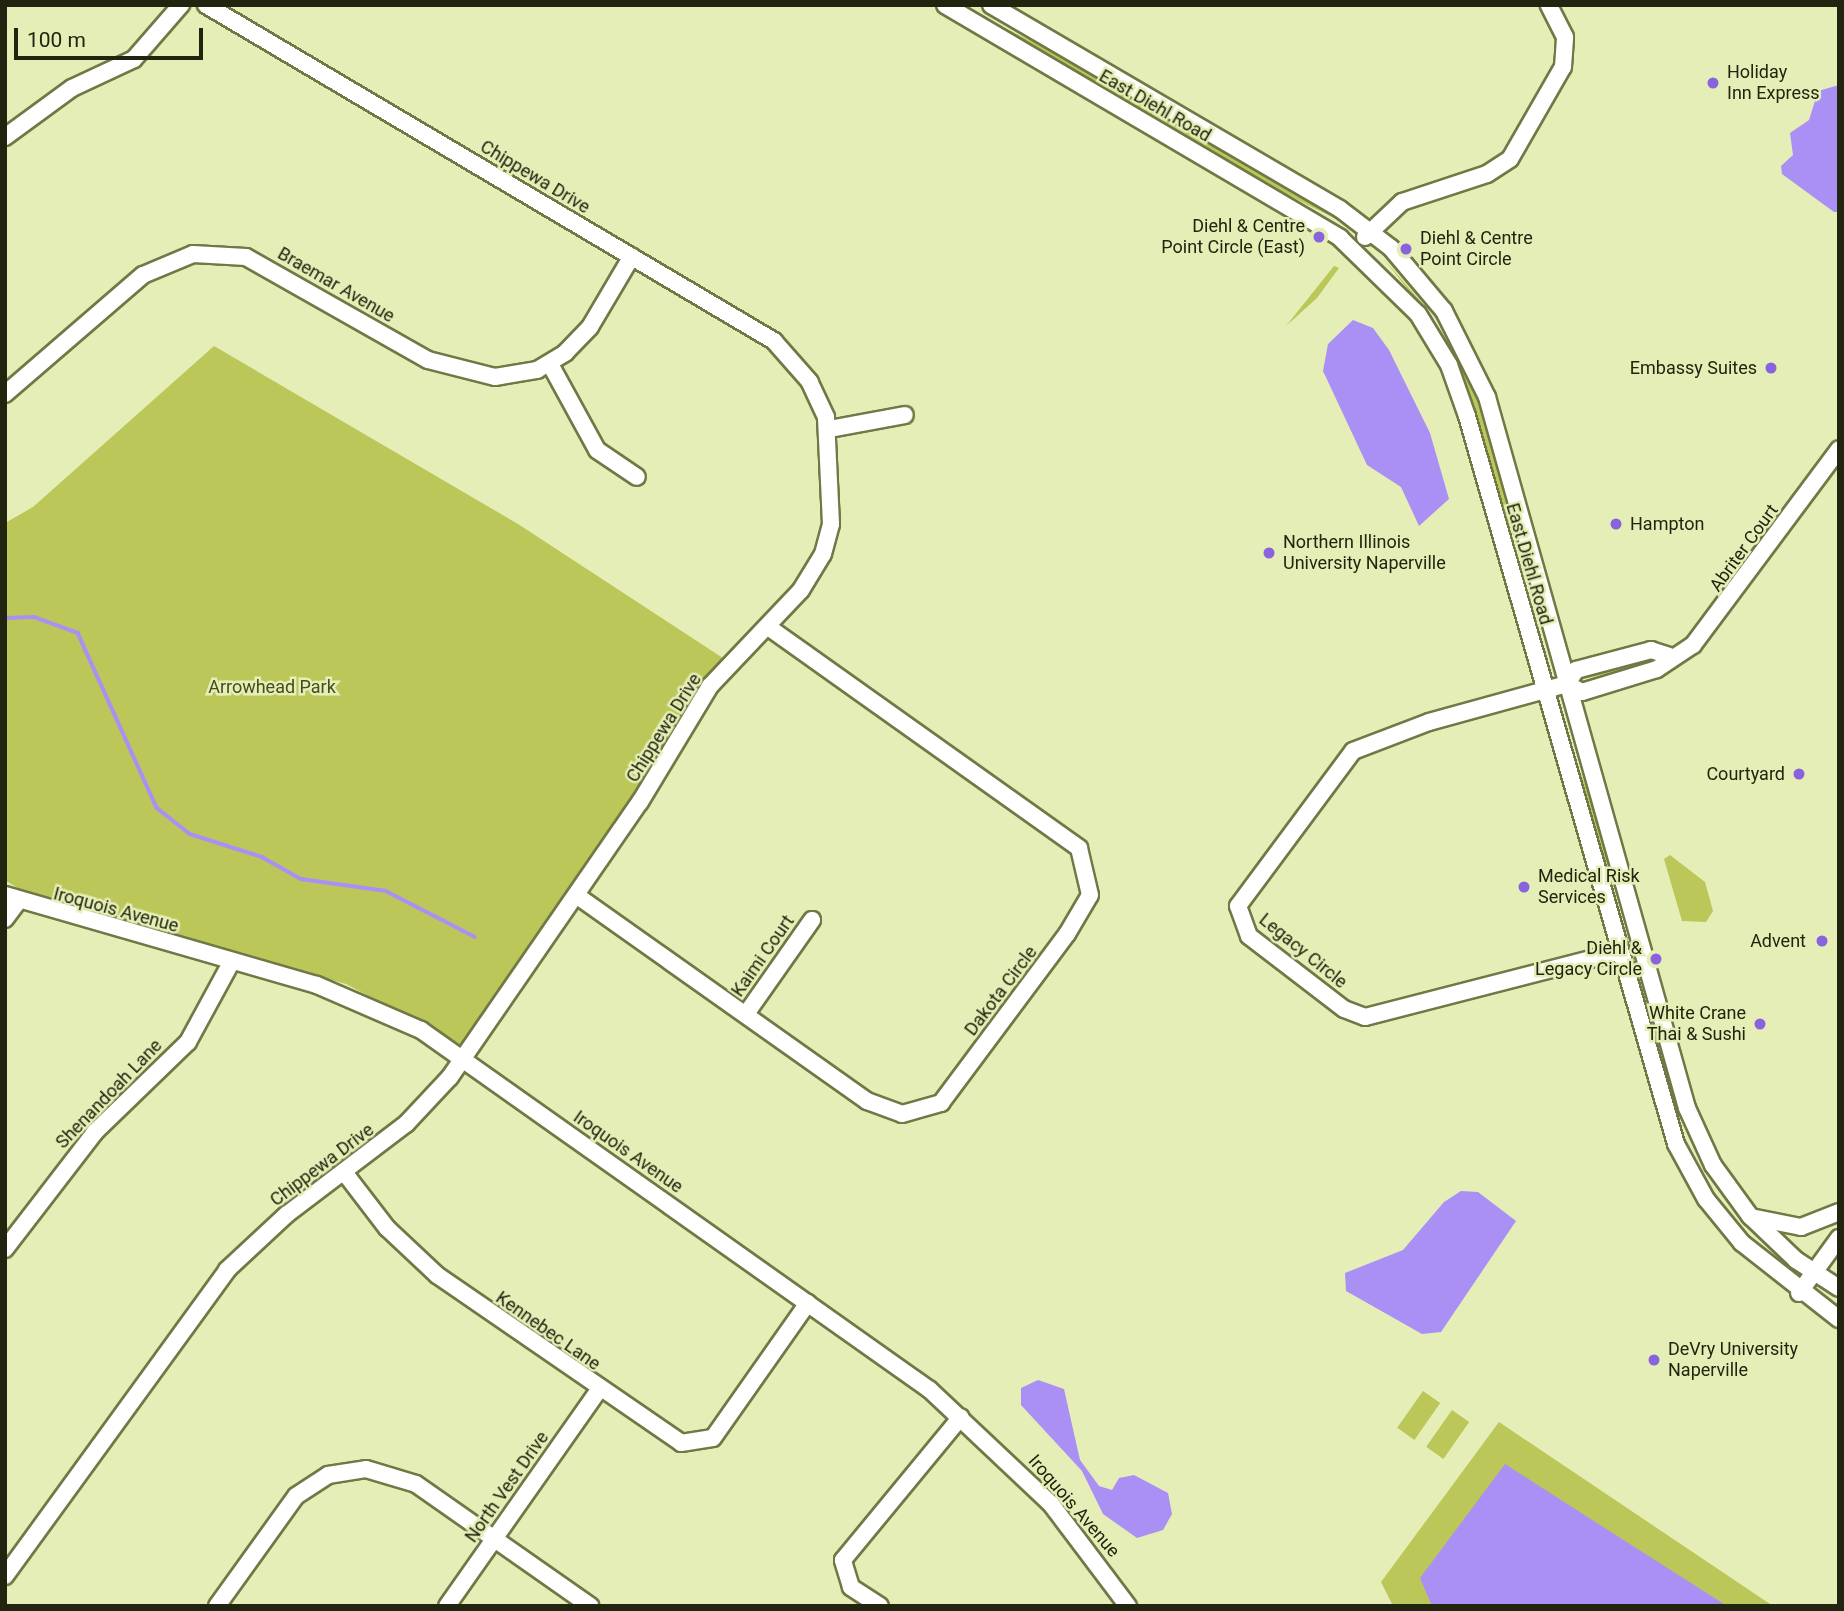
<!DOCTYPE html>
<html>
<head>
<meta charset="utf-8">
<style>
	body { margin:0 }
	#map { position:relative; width:1844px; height:1611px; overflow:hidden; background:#e6eeb7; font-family:Roboto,sans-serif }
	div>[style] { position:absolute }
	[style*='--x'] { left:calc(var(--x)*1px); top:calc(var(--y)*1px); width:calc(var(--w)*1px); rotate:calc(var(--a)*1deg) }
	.green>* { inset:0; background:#bbc758; transform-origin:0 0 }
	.water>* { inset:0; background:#aa8ff5 }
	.stream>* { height:3.5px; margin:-1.75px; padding:0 1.75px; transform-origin:1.75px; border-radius:1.75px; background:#aa8ff5 }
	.roads { filter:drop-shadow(2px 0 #717845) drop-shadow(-2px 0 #717845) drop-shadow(0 2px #717845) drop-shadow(0 -2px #717845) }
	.minor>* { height:16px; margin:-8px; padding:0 8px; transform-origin:8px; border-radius:8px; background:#fff }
	.dots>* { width:19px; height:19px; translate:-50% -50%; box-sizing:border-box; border:4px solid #e6eeb7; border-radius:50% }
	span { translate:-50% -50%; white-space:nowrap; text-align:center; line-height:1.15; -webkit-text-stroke:5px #e6eeb7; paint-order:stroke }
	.poi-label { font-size:18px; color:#21240e }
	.left { translate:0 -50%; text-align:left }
	.right { translate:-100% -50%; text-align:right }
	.street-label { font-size:18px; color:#21240e }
	.park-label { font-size:18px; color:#474c1b }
	.frame { position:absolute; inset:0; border:7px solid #21240e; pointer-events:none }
	.scale { position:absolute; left:14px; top:28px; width:189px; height:32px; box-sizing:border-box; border:4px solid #21240e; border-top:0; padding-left:9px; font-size:21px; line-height:24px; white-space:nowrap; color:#21240e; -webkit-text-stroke:5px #e6eeb7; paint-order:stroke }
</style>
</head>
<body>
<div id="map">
	<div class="green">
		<i style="clip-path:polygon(958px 5px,1076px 63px,1342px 222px,1254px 178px)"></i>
		<i style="clip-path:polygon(1383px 258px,1422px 303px,1474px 380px,1553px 656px,1521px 555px,1422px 307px)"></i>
		<i style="clip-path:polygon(1334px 266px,1339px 268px,1317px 298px,1286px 326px)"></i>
		<i style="clip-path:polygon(214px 346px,518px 524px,729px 662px,467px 1048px,346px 984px,30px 896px,5px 880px,5px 523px,33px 507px)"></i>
		<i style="clip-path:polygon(1648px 659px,1653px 663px,1584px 679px,1586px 677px)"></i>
		<i style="clip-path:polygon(1561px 723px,1598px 817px,1625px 916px,1585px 808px)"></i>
		<i style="clip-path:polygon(1670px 855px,1705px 882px,1713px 911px,1706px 922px,1682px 921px,1664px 859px)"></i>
		<i style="left:1423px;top:1391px;width:21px;height:45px;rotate:35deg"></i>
		<i style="left:1452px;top:1410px;width:21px;height:45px;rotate:35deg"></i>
		<i style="clip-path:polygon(1499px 1422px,1773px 1606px,1393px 1606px,1381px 1582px)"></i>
	</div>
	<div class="water">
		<i style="clip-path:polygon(1839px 85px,1839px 212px,1834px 212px,1782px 174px,1781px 166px,1793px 155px,1790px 133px,1809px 120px,1818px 91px)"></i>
		<i style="clip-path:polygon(1353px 320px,1373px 328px,1389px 350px,1430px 433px,1449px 499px,1419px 526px,1401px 487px,1367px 465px,1323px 371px,1328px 344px)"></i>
		<i style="clip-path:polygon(1461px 1191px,1478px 1192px,1516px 1221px,1441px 1332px,1422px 1334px,1346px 1291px,1345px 1273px,1403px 1250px,1444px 1202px)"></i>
		<i style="clip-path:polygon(1038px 1380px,1064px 1389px,1080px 1460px,1099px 1486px,1112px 1490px,1119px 1478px,1134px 1475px,1168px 1493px,1172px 1514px,1163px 1530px,1137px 1538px,1103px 1514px,1082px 1471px,1021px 1405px,1021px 1388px)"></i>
		<i style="clip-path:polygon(1505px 1464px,1611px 1532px,1727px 1606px,1432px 1606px,1420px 1578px)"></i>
	</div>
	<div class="stream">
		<i style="--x:5;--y:618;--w:29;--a:-2"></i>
		<i style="--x:34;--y:617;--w:47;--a:20"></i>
		<i style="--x:78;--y:633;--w:192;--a:65.7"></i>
		<i style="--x:157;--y:808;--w:42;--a:38.2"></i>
		<i style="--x:190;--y:834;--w:76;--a:17.7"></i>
		<i style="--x:262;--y:857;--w:45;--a:29.4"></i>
		<i style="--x:301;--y:879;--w:86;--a:8"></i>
		<i style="--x:386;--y:891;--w:100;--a:27.3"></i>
	</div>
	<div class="roads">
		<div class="minor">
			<i style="--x:945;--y:5;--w:459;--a:30.5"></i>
			<i style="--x:1340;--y:238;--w:109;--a:44.3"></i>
			<i style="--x:1418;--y:314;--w:60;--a:58.7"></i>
			<i style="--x:1449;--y:365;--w:54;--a:70.6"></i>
			<i style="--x:1467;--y:416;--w:757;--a:73.98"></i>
			<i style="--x:1676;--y:1144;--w:63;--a:61.4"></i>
			<i style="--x:1706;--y:1199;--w:57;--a:50.7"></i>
			<i style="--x:1742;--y:1243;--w:123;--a:38.1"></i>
			<i style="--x:991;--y:5;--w:404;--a:30.3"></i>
			<i style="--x:1340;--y:209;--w:64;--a:37.4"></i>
			<i style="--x:1391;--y:248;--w:82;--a:49.9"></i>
			<i style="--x:1444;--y:311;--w:96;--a:63.4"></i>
			<i style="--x:1487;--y:397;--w:739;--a:74.29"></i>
			<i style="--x:1687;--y:1108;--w:63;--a:65.5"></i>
			<i style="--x:1713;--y:1165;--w:63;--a:54"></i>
			<i style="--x:1750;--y:1216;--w:64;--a:43.7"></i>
			<i style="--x:1796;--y:1260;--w:51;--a:33.1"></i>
			<i style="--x:5;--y:137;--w:83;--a:-36.2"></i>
			<i style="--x:72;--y:88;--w:68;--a:-25.1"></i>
			<i style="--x:134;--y:59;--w:72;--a:-49"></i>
			<i style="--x:1365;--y:237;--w:51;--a:-43.4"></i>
			<i style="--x:1402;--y:202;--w:89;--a:-18.2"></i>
			<i style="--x:1487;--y:174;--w:27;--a:-33"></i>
			<i style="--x:1510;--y:159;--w:106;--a:-60.1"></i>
			<i style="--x:1563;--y:67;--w:30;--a:-86"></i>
			<i style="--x:1565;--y:37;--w:36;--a:-117"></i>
			<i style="--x:550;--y:364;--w:98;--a:61.3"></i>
			<i style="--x:597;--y:450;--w:48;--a:34"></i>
			<i style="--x:5;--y:394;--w:182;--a:-40.8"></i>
			<i style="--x:143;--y:275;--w:54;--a:-22.8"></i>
			<i style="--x:193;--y:254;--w:53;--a:3.2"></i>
			<i style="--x:246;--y:257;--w:209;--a:29.5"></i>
			<i style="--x:428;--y:360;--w:69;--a:14.2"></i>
			<i style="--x:495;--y:377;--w:43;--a:-9.5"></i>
			<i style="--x:537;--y:370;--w:33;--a:-31"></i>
			<i style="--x:565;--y:353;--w:36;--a:-46"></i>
			<i style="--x:590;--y:327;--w:82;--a:-59.4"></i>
			<i style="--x:830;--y:429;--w:76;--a:-10.6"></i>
			<i style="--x:1567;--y:684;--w:17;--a:-57"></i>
			<i style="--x:1576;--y:670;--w:78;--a:-14.9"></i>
			<i style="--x:1651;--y:650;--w:19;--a:18"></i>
			<i style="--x:5;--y:895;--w:325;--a:16.1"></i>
			<i style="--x:317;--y:985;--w:113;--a:23.4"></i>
			<i style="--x:421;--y:1030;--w:623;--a:35.27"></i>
			<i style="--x:930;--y:1390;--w:166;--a:43.3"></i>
			<i style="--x:1051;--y:1504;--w:128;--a:53"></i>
			<i style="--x:576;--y:895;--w:357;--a:35.3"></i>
			<i style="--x:867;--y:1101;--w:37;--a:20"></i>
			<i style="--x:902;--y:1114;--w:41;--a:-15.8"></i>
			<i style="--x:941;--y:1103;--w:211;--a:-53.3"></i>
			<i style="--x:1067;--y:934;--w:45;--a:-59.5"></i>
			<i style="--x:1090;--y:895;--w:48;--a:-103.2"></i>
			<i style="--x:1079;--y:848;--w:382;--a:-144.6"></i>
			<i style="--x:5;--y:919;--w:20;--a:-53"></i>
			<i style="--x:1618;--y:952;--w:261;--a:165.6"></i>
			<i style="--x:1365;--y:1017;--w:22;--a:-159"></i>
			<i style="--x:1344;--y:1009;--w:120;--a:-142.5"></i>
			<i style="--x:1249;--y:936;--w:32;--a:-110"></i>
			<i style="--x:1238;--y:906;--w:193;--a:-53.4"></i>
			<i style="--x:1353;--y:751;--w:81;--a:-20.9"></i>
			<i style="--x:1429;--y:722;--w:143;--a:-15.4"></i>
			<i style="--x:1567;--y:684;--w:17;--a:28"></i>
			<i style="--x:1582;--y:692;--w:78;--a:-17"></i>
			<i style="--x:1657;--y:669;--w:43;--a:-33.7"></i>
			<i style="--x:1693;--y:645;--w:244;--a:-53.3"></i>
			<i style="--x:746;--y:1014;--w:115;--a:-54.9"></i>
			<i style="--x:344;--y:1172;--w:71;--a:52.5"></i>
			<i style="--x:387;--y:1228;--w:69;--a:43.2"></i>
			<i style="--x:437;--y:1275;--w:296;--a:34.5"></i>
			<i style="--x:681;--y:1443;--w:32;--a:-9"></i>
			<i style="--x:713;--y:1438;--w:165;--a:-54.9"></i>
			<i style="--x:1751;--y:1217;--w:51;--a:11.3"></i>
			<i style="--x:1801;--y:1227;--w:41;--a:-21.5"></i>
			<i style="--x:5;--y:1249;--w:148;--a:-52.4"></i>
			<i style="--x:95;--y:1132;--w:129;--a:-44.1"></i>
			<i style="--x:188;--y:1042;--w:92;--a:-61.5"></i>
			<i style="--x:1799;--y:1293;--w:68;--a:-54"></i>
			<i style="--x:5;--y:1576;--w:378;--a:-54"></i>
			<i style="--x:227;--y:1270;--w:81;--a:-43"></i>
			<i style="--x:286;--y:1215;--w:151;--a:-37.2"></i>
			<i style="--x:406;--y:1124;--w:64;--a:-46.9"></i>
			<i style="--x:450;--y:1077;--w:334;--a:-55.4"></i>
			<i style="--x:640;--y:802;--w:135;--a:-58.9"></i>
			<i style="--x:710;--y:686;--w:132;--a:-46.5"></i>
			<i style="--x:801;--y:590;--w:42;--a:-58.6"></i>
			<i style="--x:823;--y:554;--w:31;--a:-75"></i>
			<i style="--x:831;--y:524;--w:107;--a:-92.7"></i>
			<i style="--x:826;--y:417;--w:38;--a:-115"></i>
			<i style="--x:810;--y:382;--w:55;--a:-131.3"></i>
			<i style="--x:774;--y:341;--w:660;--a:-149.39"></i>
			<i style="--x:217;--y:1606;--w:135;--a:-54.3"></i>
			<i style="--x:296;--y:1496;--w:38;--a:-33"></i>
			<i style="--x:328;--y:1475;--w:38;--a:-9"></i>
			<i style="--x:366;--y:1469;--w:52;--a:16.7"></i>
			<i style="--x:416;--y:1484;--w:213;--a:35"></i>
			<i style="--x:447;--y:1606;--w:264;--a:-54.9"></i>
			<i style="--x:880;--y:1606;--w:35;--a:-147"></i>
			<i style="--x:851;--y:1587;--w:28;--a:-107"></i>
			<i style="--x:843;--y:1560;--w:185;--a:-50.5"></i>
		</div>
	</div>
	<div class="dots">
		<i style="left:1713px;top:83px;background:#8963dd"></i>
		<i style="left:1319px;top:237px;background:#8963dd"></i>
		<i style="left:1406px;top:249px;background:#8963dd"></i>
		<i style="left:1771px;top:368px;background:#8963dd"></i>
		<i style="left:1616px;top:524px;background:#8963dd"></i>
		<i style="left:1269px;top:553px;background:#8963dd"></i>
		<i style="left:1799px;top:774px;background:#8963dd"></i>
		<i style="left:1524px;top:887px;background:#8963dd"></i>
		<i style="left:1822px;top:941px;background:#8963dd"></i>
		<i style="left:1656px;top:959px;background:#8963dd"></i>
		<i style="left:1760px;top:1024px;background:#8963dd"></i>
		<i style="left:1654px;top:1360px;background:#8963dd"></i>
	</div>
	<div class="poi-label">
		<span class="left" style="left:1727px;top:83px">Holiday<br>Inn Express</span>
		<span class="right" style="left:1305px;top:237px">Diehl &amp; Centre<br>Point Circle (East)</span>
		<span class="left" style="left:1420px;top:249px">Diehl &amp; Centre<br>Point Circle</span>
		<span class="right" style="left:1757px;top:368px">Embassy Suites</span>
		<span class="left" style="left:1630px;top:524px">Hampton</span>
		<span class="left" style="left:1283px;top:553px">Northern Illinois<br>University Naperville</span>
		<span class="right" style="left:1785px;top:774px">Courtyard</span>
		<span class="left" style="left:1538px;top:887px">Medical Risk<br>Services</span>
		<span class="right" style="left:1806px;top:941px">Advent</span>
		<span class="right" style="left:1642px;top:959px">Diehl &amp;<br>Legacy Circle</span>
		<span class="right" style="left:1746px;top:1024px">White Crane<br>Thai &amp; Sushi</span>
		<span class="left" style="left:1668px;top:1360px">DeVry University<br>Naperville</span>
	</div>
	<div class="street-label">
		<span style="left:1155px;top:106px;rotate:30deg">East Diehl Road</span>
		<span style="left:535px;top:177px;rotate:31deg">Chippewa Drive</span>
		<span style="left:336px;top:285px;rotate:30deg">Braemar Avenue</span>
		<span style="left:1744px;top:548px;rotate:-54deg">Abriter Court</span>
		<span style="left:1529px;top:564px;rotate:74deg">East Diehl Road</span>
		<span style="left:664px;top:728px;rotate:-58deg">Chippewa Drive</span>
		<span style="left:116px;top:910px;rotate:15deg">Iroquois Avenue</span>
		<span style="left:1303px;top:951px;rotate:39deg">Legacy Circle</span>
		<span style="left:763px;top:956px;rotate:-55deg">Kaimi Court</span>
		<span style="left:1001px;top:991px;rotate:-53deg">Dakota Circle</span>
		<span style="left:109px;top:1094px;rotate:-46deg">Shenandoah Lane</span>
		<span style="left:628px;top:1152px;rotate:35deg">Iroquois Avenue</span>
		<span style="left:322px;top:1165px;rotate:-37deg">Chippewa Drive</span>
		<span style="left:548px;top:1331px;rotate:35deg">Kennebec Lane</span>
		<span style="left:507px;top:1487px;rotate:-55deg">North Vest Drive</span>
		<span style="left:1074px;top:1506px;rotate:49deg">Iroquois Avenue</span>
	</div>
	<div class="park-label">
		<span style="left:272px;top:687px">Arrowhead Park</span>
	</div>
	<div class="frame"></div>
	<div class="scale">100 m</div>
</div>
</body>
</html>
